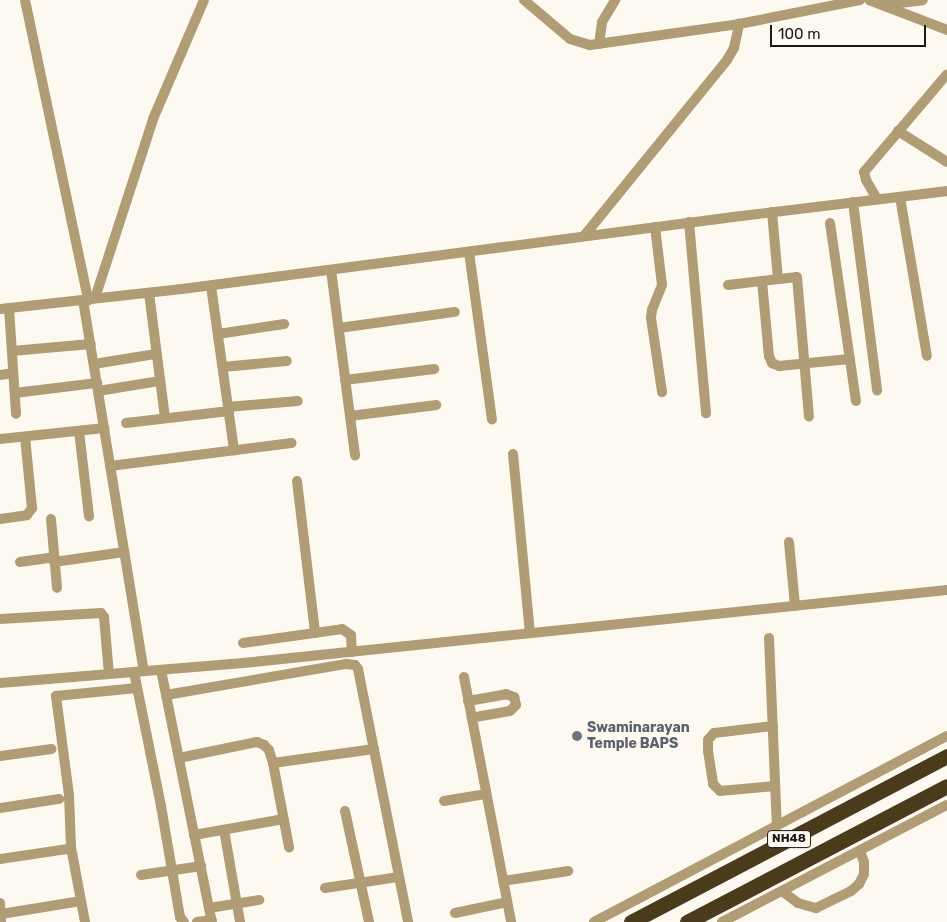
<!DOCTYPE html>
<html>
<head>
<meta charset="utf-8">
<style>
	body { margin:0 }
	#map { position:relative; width:947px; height:922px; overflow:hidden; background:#fef9f0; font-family:Rubik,sans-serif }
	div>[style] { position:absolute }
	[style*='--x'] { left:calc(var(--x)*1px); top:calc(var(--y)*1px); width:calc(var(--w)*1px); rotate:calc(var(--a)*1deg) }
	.minor>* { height:10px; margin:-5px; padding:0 5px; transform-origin:5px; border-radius:5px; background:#b09d76 }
	.highway>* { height:15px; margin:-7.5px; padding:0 7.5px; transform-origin:7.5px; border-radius:7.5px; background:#493b1b }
	.dots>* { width:14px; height:14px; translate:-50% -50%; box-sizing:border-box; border:2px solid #fef9f0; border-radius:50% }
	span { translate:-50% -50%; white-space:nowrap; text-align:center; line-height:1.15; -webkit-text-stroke:4px #fef9f0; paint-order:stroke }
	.shield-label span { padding:1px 4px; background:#fef9f0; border:1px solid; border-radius:4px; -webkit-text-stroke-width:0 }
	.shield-label { font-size:12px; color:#1d1810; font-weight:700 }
	.worship-label { font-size:14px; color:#5b616d; font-weight:700 }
	.left { translate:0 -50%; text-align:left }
	.scale { position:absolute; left:770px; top:25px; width:156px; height:22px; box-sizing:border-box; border:2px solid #1d1810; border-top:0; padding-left:6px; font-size:15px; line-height:18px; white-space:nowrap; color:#1d1810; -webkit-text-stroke:4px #fef9f0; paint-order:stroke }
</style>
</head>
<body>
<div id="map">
	<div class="minor">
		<i style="--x:25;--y:0;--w:307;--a:78.1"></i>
		<i style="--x:524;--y:0;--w:60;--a:40.3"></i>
		<i style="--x:570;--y:39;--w:21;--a:17"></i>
		<i style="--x:590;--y:45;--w:150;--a:-8"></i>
		<i style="--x:739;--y:24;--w:123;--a:-11.2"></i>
		<i style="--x:869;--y:0;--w:84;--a:21"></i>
		<i style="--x:884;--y:5;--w:39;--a:-7"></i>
		<i style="--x:599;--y:44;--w:22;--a:-82"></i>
		<i style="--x:602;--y:22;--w:26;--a:-59"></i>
		<i style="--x:898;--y:131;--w:58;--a:32.3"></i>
		<i style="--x:900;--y:197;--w:161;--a:80.4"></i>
		<i style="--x:877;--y:199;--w:22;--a:-120"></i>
		<i style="--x:866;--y:180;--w:8;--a:-104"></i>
		<i style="--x:864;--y:172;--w:128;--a:-49.7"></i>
		<i style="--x:853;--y:202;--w:190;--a:82.7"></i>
		<i style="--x:772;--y:212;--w:67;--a:84.9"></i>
		<i style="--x:689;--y:222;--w:192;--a:84.9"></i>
		<i style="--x:830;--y:223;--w:180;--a:81.7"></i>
		<i style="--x:655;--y:227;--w:58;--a:83.1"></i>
		<i style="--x:662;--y:285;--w:27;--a:112"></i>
		<i style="--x:652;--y:310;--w:8;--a:97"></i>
		<i style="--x:651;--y:318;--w:75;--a:81.5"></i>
		<i style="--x:584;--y:236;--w:227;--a:-50.9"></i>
		<i style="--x:727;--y:60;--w:14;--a:-60"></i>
		<i style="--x:734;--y:48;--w:25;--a:-78"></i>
		<i style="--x:469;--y:252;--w:169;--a:82.2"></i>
		<i style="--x:331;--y:270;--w:187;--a:82.6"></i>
		<i style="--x:762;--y:281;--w:75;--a:84.7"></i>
		<i style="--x:769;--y:356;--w:8;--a:67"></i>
		<i style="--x:772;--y:363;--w:8;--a:23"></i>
		<i style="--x:779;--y:366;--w:71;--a:-5.6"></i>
		<i style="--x:728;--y:285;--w:69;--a:-6.6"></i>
		<i style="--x:797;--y:277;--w:140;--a:85.1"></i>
		<i style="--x:211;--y:286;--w:166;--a:82"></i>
		<i style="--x:149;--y:293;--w:126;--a:82.7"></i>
		<i style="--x:95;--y:298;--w:188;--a:-72"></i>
		<i style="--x:153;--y:119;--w:129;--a:-66.8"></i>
		<i style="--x:83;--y:300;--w:376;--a:80.7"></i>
		<i style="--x:9;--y:308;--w:106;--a:86.2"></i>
		<i style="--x:0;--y:309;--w:183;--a:-6.3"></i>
		<i style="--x:182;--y:289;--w:556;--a:-7.44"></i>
		<i style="--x:733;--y:217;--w:216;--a:-6.9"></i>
		<i style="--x:339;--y:328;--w:117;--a:-7.9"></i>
		<i style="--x:218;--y:334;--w:67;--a:-8.6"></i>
		<i style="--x:12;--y:351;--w:79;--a:-5.1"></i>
		<i style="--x:94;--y:364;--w:63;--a:-9.2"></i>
		<i style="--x:223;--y:367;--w:64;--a:-5.4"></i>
		<i style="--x:0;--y:375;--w:13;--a:-9"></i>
		<i style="--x:345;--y:380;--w:90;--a:-7"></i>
		<i style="--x:98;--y:391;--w:63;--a:-9.2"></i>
		<i style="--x:15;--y:393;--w:83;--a:-7"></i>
		<i style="--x:228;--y:407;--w:70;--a:-4.9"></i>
		<i style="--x:350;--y:416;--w:87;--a:-7.3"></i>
		<i style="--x:126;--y:423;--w:104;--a:-6.6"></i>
		<i style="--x:79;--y:431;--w:86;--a:83.3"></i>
		<i style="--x:0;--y:439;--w:105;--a:-6"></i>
		<i style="--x:513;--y:454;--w:180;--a:84.6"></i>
		<i style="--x:110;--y:466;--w:183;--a:-7.2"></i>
		<i style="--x:297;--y:481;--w:153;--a:83.2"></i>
		<i style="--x:0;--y:519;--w:27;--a:-8"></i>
		<i style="--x:27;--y:515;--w:9;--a:-54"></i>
		<i style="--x:32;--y:508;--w:71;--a:-95.6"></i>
		<i style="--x:51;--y:519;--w:69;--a:85"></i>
		<i style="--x:789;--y:542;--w:64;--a:84.6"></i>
		<i style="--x:20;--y:562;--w:34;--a:-8"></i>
		<i style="--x:54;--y:562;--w:71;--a:-8.1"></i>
		<i style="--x:0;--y:619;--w:101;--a:-3.4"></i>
		<i style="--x:101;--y:613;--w:5;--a:53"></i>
		<i style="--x:104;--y:617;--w:57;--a:85"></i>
		<i style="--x:769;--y:638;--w:188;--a:87.6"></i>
		<i style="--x:243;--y:643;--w:100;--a:-8"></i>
		<i style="--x:342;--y:629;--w:11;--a:34"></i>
		<i style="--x:351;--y:635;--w:17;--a:87"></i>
		<i style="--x:161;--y:670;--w:257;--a:78.6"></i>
		<i style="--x:134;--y:672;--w:137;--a:78.6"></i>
		<i style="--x:161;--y:806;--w:113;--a:80.3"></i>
		<i style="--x:180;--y:917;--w:6;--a:51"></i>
		<i style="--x:464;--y:677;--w:249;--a:79.1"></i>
		<i style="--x:0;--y:683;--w:244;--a:-4.7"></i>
		<i style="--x:243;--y:663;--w:708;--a:-5.92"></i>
		<i style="--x:166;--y:695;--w:183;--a:-9.8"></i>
		<i style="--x:346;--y:664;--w:9;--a:6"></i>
		<i style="--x:355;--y:665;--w:5;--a:53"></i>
		<i style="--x:358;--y:669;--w:258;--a:78.8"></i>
		<i style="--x:468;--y:701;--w:39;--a:-10"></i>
		<i style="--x:506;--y:694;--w:9;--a:21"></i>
		<i style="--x:514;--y:697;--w:8;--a:76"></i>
		<i style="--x:516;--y:705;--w:8;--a:135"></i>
		<i style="--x:510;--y:711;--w:39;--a:170"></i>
		<i style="--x:773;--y:726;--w:59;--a:173.2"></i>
		<i style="--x:714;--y:733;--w:9;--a:131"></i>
		<i style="--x:708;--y:740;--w:11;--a:90"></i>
		<i style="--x:708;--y:751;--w:33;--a:81"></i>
		<i style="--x:713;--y:784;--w:10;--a:45"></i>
		<i style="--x:720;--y:791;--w:55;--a:-5.2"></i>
		<i style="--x:0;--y:756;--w:52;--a:-7.7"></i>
		<i style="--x:179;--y:758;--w:80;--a:-11.6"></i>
		<i style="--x:257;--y:742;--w:8;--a:23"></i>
		<i style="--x:264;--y:745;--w:7;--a:45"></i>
		<i style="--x:269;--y:750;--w:14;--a:73"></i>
		<i style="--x:273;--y:763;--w:86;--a:79.2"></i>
		<i style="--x:273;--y:763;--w:102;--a:-7.9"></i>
		<i style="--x:444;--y:801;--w:43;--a:-9.5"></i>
		<i style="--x:0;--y:808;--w:60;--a:-8.7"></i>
		<i style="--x:345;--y:811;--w:114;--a:77.8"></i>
		<i style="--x:224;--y:830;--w:93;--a:80.1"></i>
		<i style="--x:194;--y:835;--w:91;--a:-10.1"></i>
		<i style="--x:0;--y:859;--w:69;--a:-8.4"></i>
		<i style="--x:141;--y:875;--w:61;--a:-8.5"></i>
		<i style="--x:503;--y:881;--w:66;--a:-8.7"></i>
		<i style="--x:325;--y:888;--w:75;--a:-8.5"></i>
		<i style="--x:782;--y:891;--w:20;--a:37"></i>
		<i style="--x:798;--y:903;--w:19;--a:16"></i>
		<i style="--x:816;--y:908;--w:39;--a:-26"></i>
		<i style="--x:851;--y:891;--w:11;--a:-41"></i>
		<i style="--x:859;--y:884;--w:11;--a:-63"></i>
		<i style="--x:864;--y:874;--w:12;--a:-90"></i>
		<i style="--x:864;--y:862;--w:12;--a:-110"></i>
		<i style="--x:0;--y:903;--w:19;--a:87"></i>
		<i style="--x:209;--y:908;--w:51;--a:-9.1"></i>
		<i style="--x:455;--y:913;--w:53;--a:-11.9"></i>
		<i style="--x:1;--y:914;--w:75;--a:-9.2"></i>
		<i style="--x:85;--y:922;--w:76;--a:-100.6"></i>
		<i style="--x:71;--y:847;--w:52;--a:-92.2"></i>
		<i style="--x:69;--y:795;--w:100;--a:-97.5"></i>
		<i style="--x:56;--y:696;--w:81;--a:-5.6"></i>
		<i style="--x:197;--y:922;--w:15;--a:-8"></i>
		<i style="--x:594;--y:922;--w:399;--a:-27.8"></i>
		<i style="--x:722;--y:922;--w:254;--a:-27.5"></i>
	</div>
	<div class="highway">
		<i style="--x:631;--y:922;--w:357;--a:-27.7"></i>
		<i style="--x:687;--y:922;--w:293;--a:-27.6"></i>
	</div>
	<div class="dots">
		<i style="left:577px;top:736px;background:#6b7280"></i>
	</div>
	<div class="shield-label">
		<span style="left:789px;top:839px">NH48</span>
	</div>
	<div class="worship-label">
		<span class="left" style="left:587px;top:736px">Swaminarayan<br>Temple BAPS</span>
	</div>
	<div class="scale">100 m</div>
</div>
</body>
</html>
